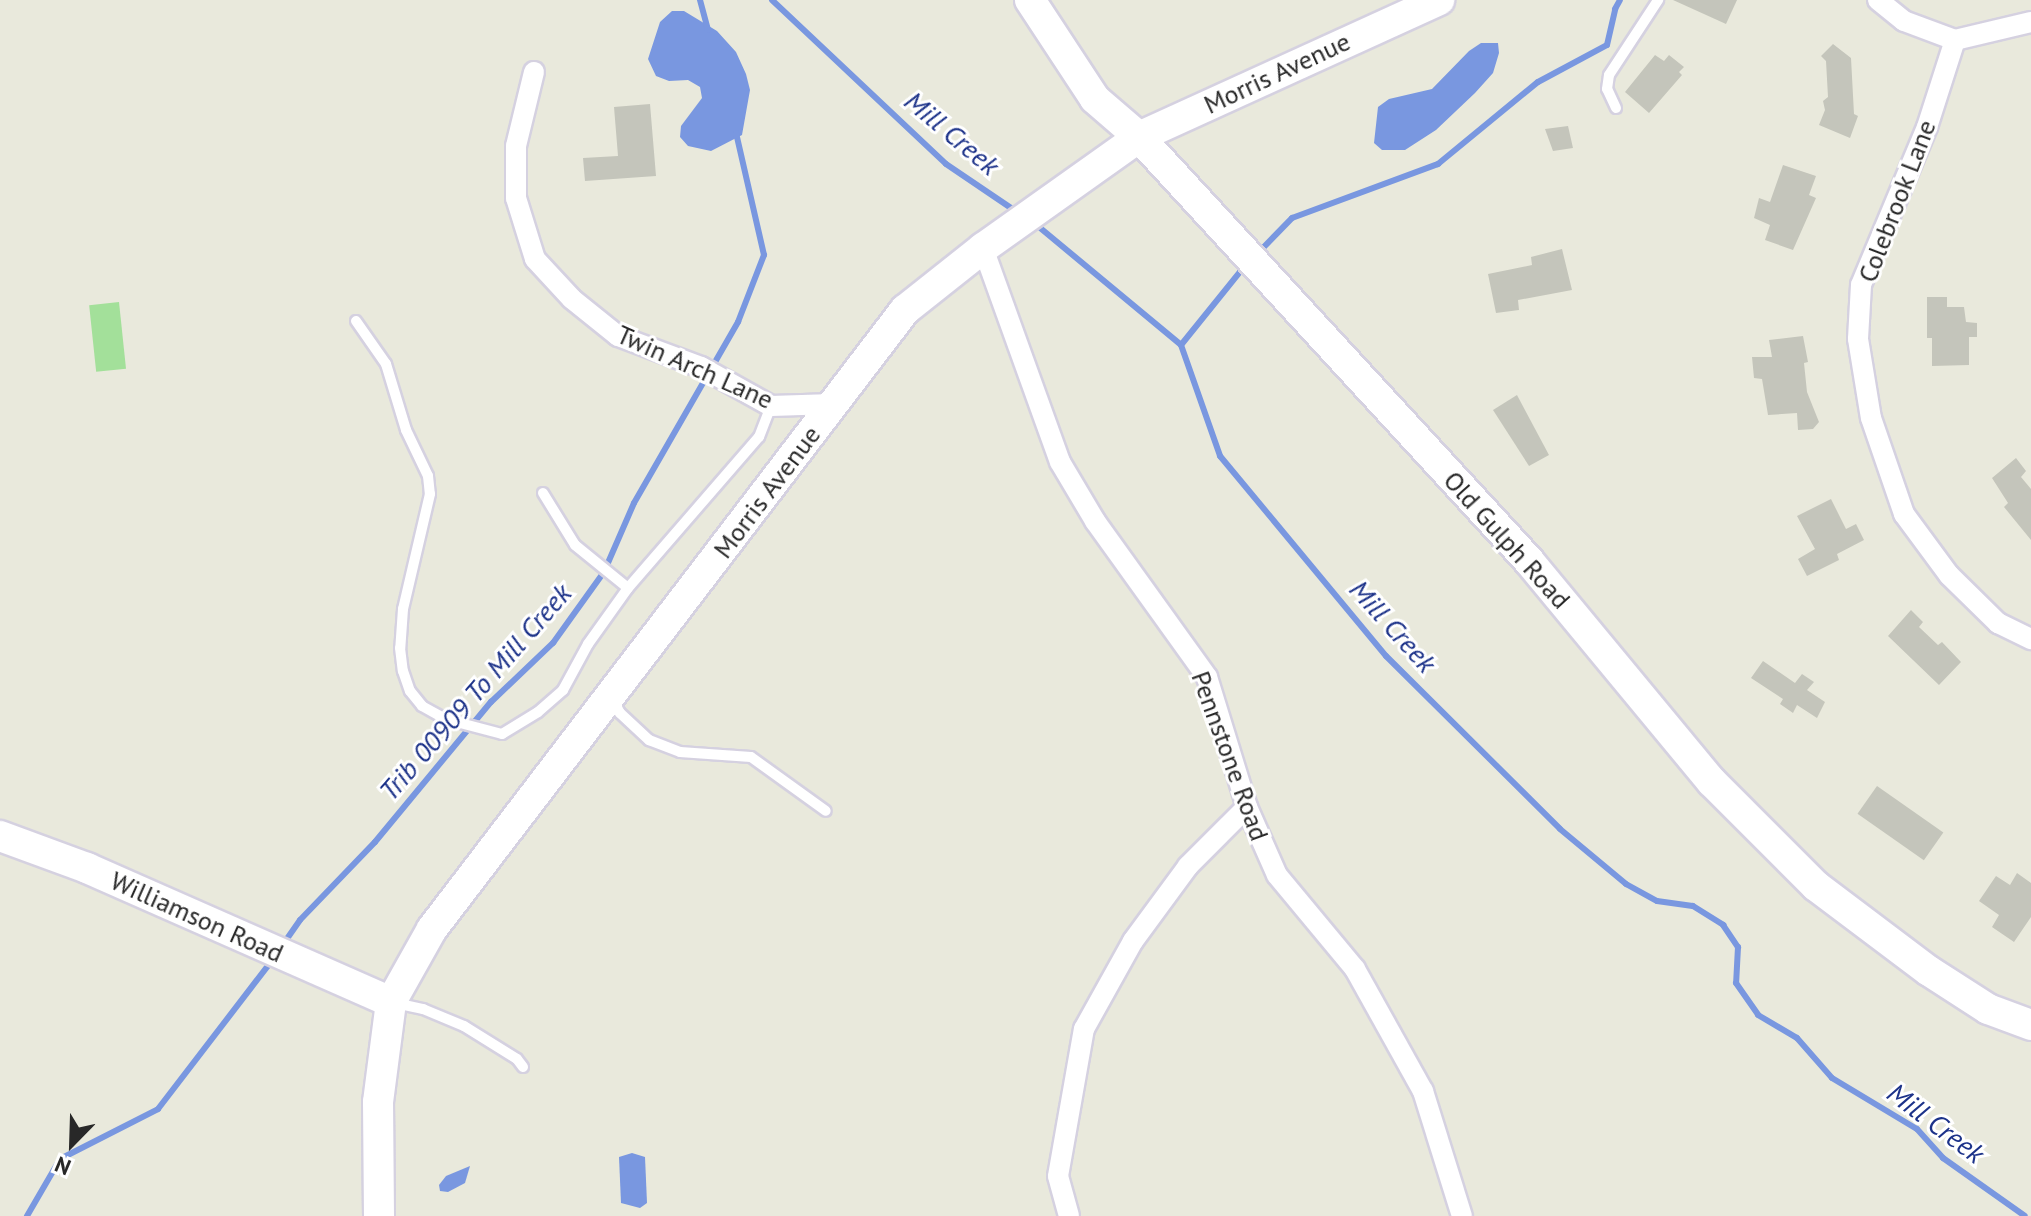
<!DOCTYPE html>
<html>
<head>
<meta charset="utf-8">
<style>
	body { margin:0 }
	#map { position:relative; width:2031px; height:1216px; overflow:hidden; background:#e9e9dc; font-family:"PT Sans",sans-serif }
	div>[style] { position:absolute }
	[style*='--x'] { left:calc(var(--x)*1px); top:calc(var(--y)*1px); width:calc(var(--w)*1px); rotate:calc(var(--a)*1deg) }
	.pitch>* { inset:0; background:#a3e09a; transform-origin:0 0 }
	.water>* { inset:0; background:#7997e0 }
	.stream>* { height:6px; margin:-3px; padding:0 3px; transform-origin:3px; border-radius:3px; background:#7997e0 }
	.building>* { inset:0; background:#c4c5bb; transform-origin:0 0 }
	.roads { filter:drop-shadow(2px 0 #d5d1e0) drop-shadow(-2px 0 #d5d1e0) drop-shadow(0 2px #d5d1e0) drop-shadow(0 -2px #d5d1e0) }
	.lane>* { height:10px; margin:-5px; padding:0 5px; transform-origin:5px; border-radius:5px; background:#fff }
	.street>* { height:20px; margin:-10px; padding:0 10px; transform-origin:10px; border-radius:10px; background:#fff }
	.secondary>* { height:30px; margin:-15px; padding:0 15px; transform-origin:15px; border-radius:15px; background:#fff }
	span { translate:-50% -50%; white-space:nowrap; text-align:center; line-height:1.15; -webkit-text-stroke:6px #fff; paint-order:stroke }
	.street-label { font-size:26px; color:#282828 }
	.water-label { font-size:28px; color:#1c3289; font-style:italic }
	.north { position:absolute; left:32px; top:1104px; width:80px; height:80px; -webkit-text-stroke:6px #fff; paint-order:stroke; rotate:203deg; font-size:22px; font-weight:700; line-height:32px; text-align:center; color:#282828 }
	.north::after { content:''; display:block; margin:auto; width:28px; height:36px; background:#282828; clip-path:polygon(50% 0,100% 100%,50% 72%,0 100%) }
</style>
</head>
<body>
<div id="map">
	<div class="pitch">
		<i style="left:119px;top:302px;width:67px;height:30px;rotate:84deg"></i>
	</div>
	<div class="water">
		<i style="clip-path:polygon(672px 11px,684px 11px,717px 31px,736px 52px,746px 74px,750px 90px,742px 135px,711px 151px,688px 146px,680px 137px,681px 126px,702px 98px,700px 87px,688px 80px,669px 81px,656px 76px,648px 59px,660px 22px)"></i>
		<i style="clip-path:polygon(1481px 43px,1498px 43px,1499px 53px,1493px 73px,1475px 93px,1436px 130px,1405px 150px,1382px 150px,1374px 143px,1378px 107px,1389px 99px,1432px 89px,1469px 51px)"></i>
		<i style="clip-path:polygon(632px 1153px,645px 1157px,647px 1203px,640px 1208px,621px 1203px,619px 1157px)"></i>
		<i style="clip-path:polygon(470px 1166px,465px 1183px,448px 1192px,440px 1191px,439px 1185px,446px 1176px)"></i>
	</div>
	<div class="stream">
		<i style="--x:700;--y:0;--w:31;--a:75"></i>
		<i style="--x:772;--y:0;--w:239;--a:43.3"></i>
		<i style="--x:946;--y:164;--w:86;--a:34.1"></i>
		<i style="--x:1033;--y:222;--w:192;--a:39.7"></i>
		<i style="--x:1181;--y:345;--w:118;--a:70.6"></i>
		<i style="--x:1220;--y:456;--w:260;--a:50.3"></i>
		<i style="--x:1386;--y:656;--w:245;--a:44.8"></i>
		<i style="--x:1560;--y:829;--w:86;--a:39.8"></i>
		<i style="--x:1626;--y:884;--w:35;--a:29"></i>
		<i style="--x:1657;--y:901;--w:36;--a:8"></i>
		<i style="--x:1693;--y:906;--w:36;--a:32"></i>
		<i style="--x:1723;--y:925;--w:27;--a:56"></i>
		<i style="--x:1738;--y:947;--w:36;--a:93"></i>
		<i style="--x:1736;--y:983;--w:39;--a:55"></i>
		<i style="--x:1758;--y:1015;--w:45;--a:30.5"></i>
		<i style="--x:1797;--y:1038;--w:53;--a:48.8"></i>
		<i style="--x:1832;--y:1078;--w:99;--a:31"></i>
		<i style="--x:1917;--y:1129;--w:39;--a:48"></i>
		<i style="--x:1943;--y:1158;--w:100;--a:35.3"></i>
		<i style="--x:1258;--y:253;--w:49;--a:-45.8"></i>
		<i style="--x:1292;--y:218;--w:156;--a:-20.3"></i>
		<i style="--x:1438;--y:164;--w:129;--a:-39.4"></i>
		<i style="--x:1538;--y:82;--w:78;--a:-28.2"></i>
		<i style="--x:1607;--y:45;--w:37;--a:-77"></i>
		<i style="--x:1615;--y:9;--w:10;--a:-61"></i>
		<i style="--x:1181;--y:345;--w:100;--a:-51.1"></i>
		<i style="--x:284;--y:943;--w:28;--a:-55"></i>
		<i style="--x:300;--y:920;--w:108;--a:-46.1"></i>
		<i style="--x:375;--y:842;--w:182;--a:-50.4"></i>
		<i style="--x:491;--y:702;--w:86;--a:-43.6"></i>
		<i style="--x:553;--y:643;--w:87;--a:-54.3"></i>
		<i style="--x:604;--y:572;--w:75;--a:-66.5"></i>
		<i style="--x:634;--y:503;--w:209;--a:-60.1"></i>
		<i style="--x:738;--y:322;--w:72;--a:-68.8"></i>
		<i style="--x:764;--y:255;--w:125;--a:-102.9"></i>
		<i style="--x:27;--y:1216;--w:66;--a:-59.9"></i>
		<i style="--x:60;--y:1159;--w:110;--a:-27"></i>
		<i style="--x:158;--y:1109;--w:189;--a:-52.5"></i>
	</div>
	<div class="building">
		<i style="clip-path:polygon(1673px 0,1737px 0,1726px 24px)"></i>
		<i style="clip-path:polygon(1833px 44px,1851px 58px,1854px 114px,1858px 116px,1850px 138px,1819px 125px,1825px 110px,1823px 101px,1828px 97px,1826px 61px,1821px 56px)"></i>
		<i style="clip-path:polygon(1655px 55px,1664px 61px,1669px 55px,1684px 67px,1679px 72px,1682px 75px,1649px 113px,1625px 92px)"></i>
		<i style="clip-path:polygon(650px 104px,656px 176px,585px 181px,583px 158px,618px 156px,614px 107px)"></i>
		<i style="clip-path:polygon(1568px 126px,1573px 148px,1553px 151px,1545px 129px)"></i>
		<i style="clip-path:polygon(1783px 165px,1816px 176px,1809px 195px,1816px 198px,1793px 250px,1765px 240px,1770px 225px,1754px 218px,1759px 198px,1770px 202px)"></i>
		<i style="clip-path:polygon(1562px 249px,1572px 290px,1518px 300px,1519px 310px,1496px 313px,1488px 274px,1532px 265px,1531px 257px)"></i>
		<i style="clip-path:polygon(1927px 297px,1947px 297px,1947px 307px,1964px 307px,1966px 322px,1977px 323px,1977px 337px,1969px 337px,1969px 365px,1932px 366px,1932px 338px,1927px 338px)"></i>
		<i style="clip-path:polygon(1803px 336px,1808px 362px,1804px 363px,1807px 392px,1819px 422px,1813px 429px,1798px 430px,1797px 413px,1768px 415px,1762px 379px,1754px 378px,1752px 357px,1772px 357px,1769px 340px)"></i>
		<i style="clip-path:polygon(1517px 395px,1549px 455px,1529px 466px,1493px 410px)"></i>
		<i style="clip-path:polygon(2016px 458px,2026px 471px,2021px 477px,2031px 489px,2031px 540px,2004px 507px,2008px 503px,1992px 478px)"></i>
		<i style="clip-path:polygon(1831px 499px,1846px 529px,1856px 524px,1864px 540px,1837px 554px,1839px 560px,1807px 576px,1798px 559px,1815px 549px,1797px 516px)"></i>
		<i style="clip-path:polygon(1911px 610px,1923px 622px,1919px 627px,1938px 645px,1942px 642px,1961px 662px,1939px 685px,1888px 636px)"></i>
		<i style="clip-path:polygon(1763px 661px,1795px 683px,1802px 674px,1814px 682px,1807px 690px,1825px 702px,1817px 718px,1797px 705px,1793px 713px,1780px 704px,1783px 699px,1751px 678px)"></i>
		<i style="left:1877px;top:786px;width:81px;height:34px;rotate:35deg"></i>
		<i style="clip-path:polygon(2017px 873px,2031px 883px,2031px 917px,2014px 942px,1992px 927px,1999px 915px,1979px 901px,1996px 876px,2010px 885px)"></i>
	</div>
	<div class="roads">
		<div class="lane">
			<i style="--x:1616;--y:108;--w:21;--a:-115"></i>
			<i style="--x:1607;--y:89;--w:14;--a:-82"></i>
			<i style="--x:1609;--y:75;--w:90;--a:-56.8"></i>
			<i style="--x:356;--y:321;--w:52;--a:55.1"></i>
			<i style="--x:386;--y:364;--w:69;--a:73.1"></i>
			<i style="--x:406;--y:430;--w:51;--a:64.4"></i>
			<i style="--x:428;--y:476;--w:18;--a:84"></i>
			<i style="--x:430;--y:494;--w:118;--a:103.2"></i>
			<i style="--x:403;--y:609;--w:39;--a:94"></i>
			<i style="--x:400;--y:648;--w:23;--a:83"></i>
			<i style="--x:403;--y:671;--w:21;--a:71"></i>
			<i style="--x:410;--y:691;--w:19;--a:51"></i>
			<i style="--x:422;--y:706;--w:26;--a:29"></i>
			<i style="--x:445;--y:719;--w:59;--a:14.7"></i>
			<i style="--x:502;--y:734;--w:42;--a:-31.4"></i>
			<i style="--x:538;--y:712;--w:33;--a:-41"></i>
			<i style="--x:563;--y:690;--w:52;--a:-61.5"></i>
			<i style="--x:588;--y:644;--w:69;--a:-54.5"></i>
			<i style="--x:628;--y:588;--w:200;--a:-49.1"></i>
			<i style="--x:759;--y:437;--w:33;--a:-69"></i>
			<i style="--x:543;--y:493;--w:61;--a:58.4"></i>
			<i style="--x:575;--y:545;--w:68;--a:39.1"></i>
			<i style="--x:612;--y:698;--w:17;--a:62"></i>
			<i style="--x:620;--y:713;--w:40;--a:43"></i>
			<i style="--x:649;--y:740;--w:33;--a:21"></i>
			<i style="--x:680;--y:752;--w:71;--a:4"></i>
			<i style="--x:751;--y:757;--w:92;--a:35.8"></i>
			<i style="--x:395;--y:1003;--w:29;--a:12"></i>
			<i style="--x:423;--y:1009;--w:44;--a:22.5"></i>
			<i style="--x:464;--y:1026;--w:62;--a:31.9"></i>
			<i style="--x:517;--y:1059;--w:10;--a:53"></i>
		</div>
		<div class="street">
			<i style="--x:1878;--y:0;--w:33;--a:39"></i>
			<i style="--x:1904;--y:21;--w:54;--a:20.4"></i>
			<i style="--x:1955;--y:40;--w:78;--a:-13.3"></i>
			<i style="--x:1955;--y:40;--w:91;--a:107.8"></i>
			<i style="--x:1927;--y:127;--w:171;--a:112.7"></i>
			<i style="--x:1861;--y:285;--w:54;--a:93.2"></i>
			<i style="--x:1858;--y:339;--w:80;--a:80.7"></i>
			<i style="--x:1871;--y:418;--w:102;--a:71"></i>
			<i style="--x:1904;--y:514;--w:76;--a:53.6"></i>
			<i style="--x:1949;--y:575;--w:69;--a:44.4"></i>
			<i style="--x:1998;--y:623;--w:37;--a:26"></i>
			<i style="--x:534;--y:72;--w:76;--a:103.7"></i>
			<i style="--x:516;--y:146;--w:52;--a:90"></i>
			<i style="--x:516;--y:198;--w:64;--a:72.7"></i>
			<i style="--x:535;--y:259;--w:54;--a:47.2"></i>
			<i style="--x:572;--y:299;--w:59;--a:38.8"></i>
			<i style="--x:618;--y:336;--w:89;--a:20.5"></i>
			<i style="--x:701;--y:367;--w:80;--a:29.1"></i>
			<i style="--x:771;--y:406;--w:62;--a:-1.8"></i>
			<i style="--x:983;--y:248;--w:227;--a:70.2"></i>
			<i style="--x:1060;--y:462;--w:69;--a:59.3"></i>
			<i style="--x:1095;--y:521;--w:192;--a:54.3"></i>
			<i style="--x:1207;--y:677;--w:136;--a:72.9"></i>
			<i style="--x:1247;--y:807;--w:74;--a:66.2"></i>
			<i style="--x:1277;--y:875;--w:122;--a:50.3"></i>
			<i style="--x:1355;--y:969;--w:140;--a:60.9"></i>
			<i style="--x:1423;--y:1091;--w:131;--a:72.7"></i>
			<i style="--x:1069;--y:1216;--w:41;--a:-105.4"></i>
			<i style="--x:1058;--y:1176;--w:149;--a:-80"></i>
			<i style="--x:1084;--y:1029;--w:101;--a:-60.9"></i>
			<i style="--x:1133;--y:941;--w:93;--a:-53.7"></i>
			<i style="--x:1188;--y:866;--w:83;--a:-45"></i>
		</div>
		<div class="secondary">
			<i style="--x:1030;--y:0;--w:118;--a:56.7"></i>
			<i style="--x:1095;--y:99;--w:58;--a:40.8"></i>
			<i style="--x:1139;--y:137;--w:576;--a:47.39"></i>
			<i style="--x:1529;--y:561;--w:287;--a:50.4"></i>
			<i style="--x:1712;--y:782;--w:147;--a:45"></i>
			<i style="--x:1816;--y:886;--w:141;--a:37"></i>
			<i style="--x:1929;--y:971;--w:70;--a:32.8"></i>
			<i style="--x:1988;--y:1009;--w:46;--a:20.4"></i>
			<i style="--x:0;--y:836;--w:93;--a:20.2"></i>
			<i style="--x:87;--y:868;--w:332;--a:23.8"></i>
			<i style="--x:379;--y:1216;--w:114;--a:-90.5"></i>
			<i style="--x:378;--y:1102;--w:101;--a:-82.6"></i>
			<i style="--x:391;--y:1002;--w:84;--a:-60.7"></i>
			<i style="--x:432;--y:929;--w:779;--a:-52.62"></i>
			<i style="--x:905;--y:310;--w:100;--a:-38.5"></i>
			<i style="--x:983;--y:248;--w:191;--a:-35.4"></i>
			<i style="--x:1139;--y:137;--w:330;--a:-24.5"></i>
		</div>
	</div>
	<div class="street-label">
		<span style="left:1277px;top:73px;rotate:-25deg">Morris Avenue</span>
		<span style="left:1897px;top:201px;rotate:-69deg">Colebrook Lane</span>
		<span style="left:695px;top:367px;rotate:24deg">Twin Arch Lane</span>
		<span style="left:767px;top:492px;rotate:-53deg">Morris Avenue</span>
		<span style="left:1507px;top:540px;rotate:48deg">Old Gulph Road</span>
		<span style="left:1230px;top:756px;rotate:70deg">Pennstone Road</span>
		<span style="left:197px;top:917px;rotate:24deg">Williamson Road</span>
	</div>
	<div class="water-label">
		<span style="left:952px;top:133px;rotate:40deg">Mill Creek</span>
		<span style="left:1393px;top:626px;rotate:48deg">Mill Creek</span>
		<span style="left:475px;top:692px;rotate:-49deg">Trib 00909 To Mill Creek</span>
		<span style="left:1936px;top:1123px;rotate:37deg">Mill Creek</span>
	</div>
	<div class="north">N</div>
</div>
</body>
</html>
